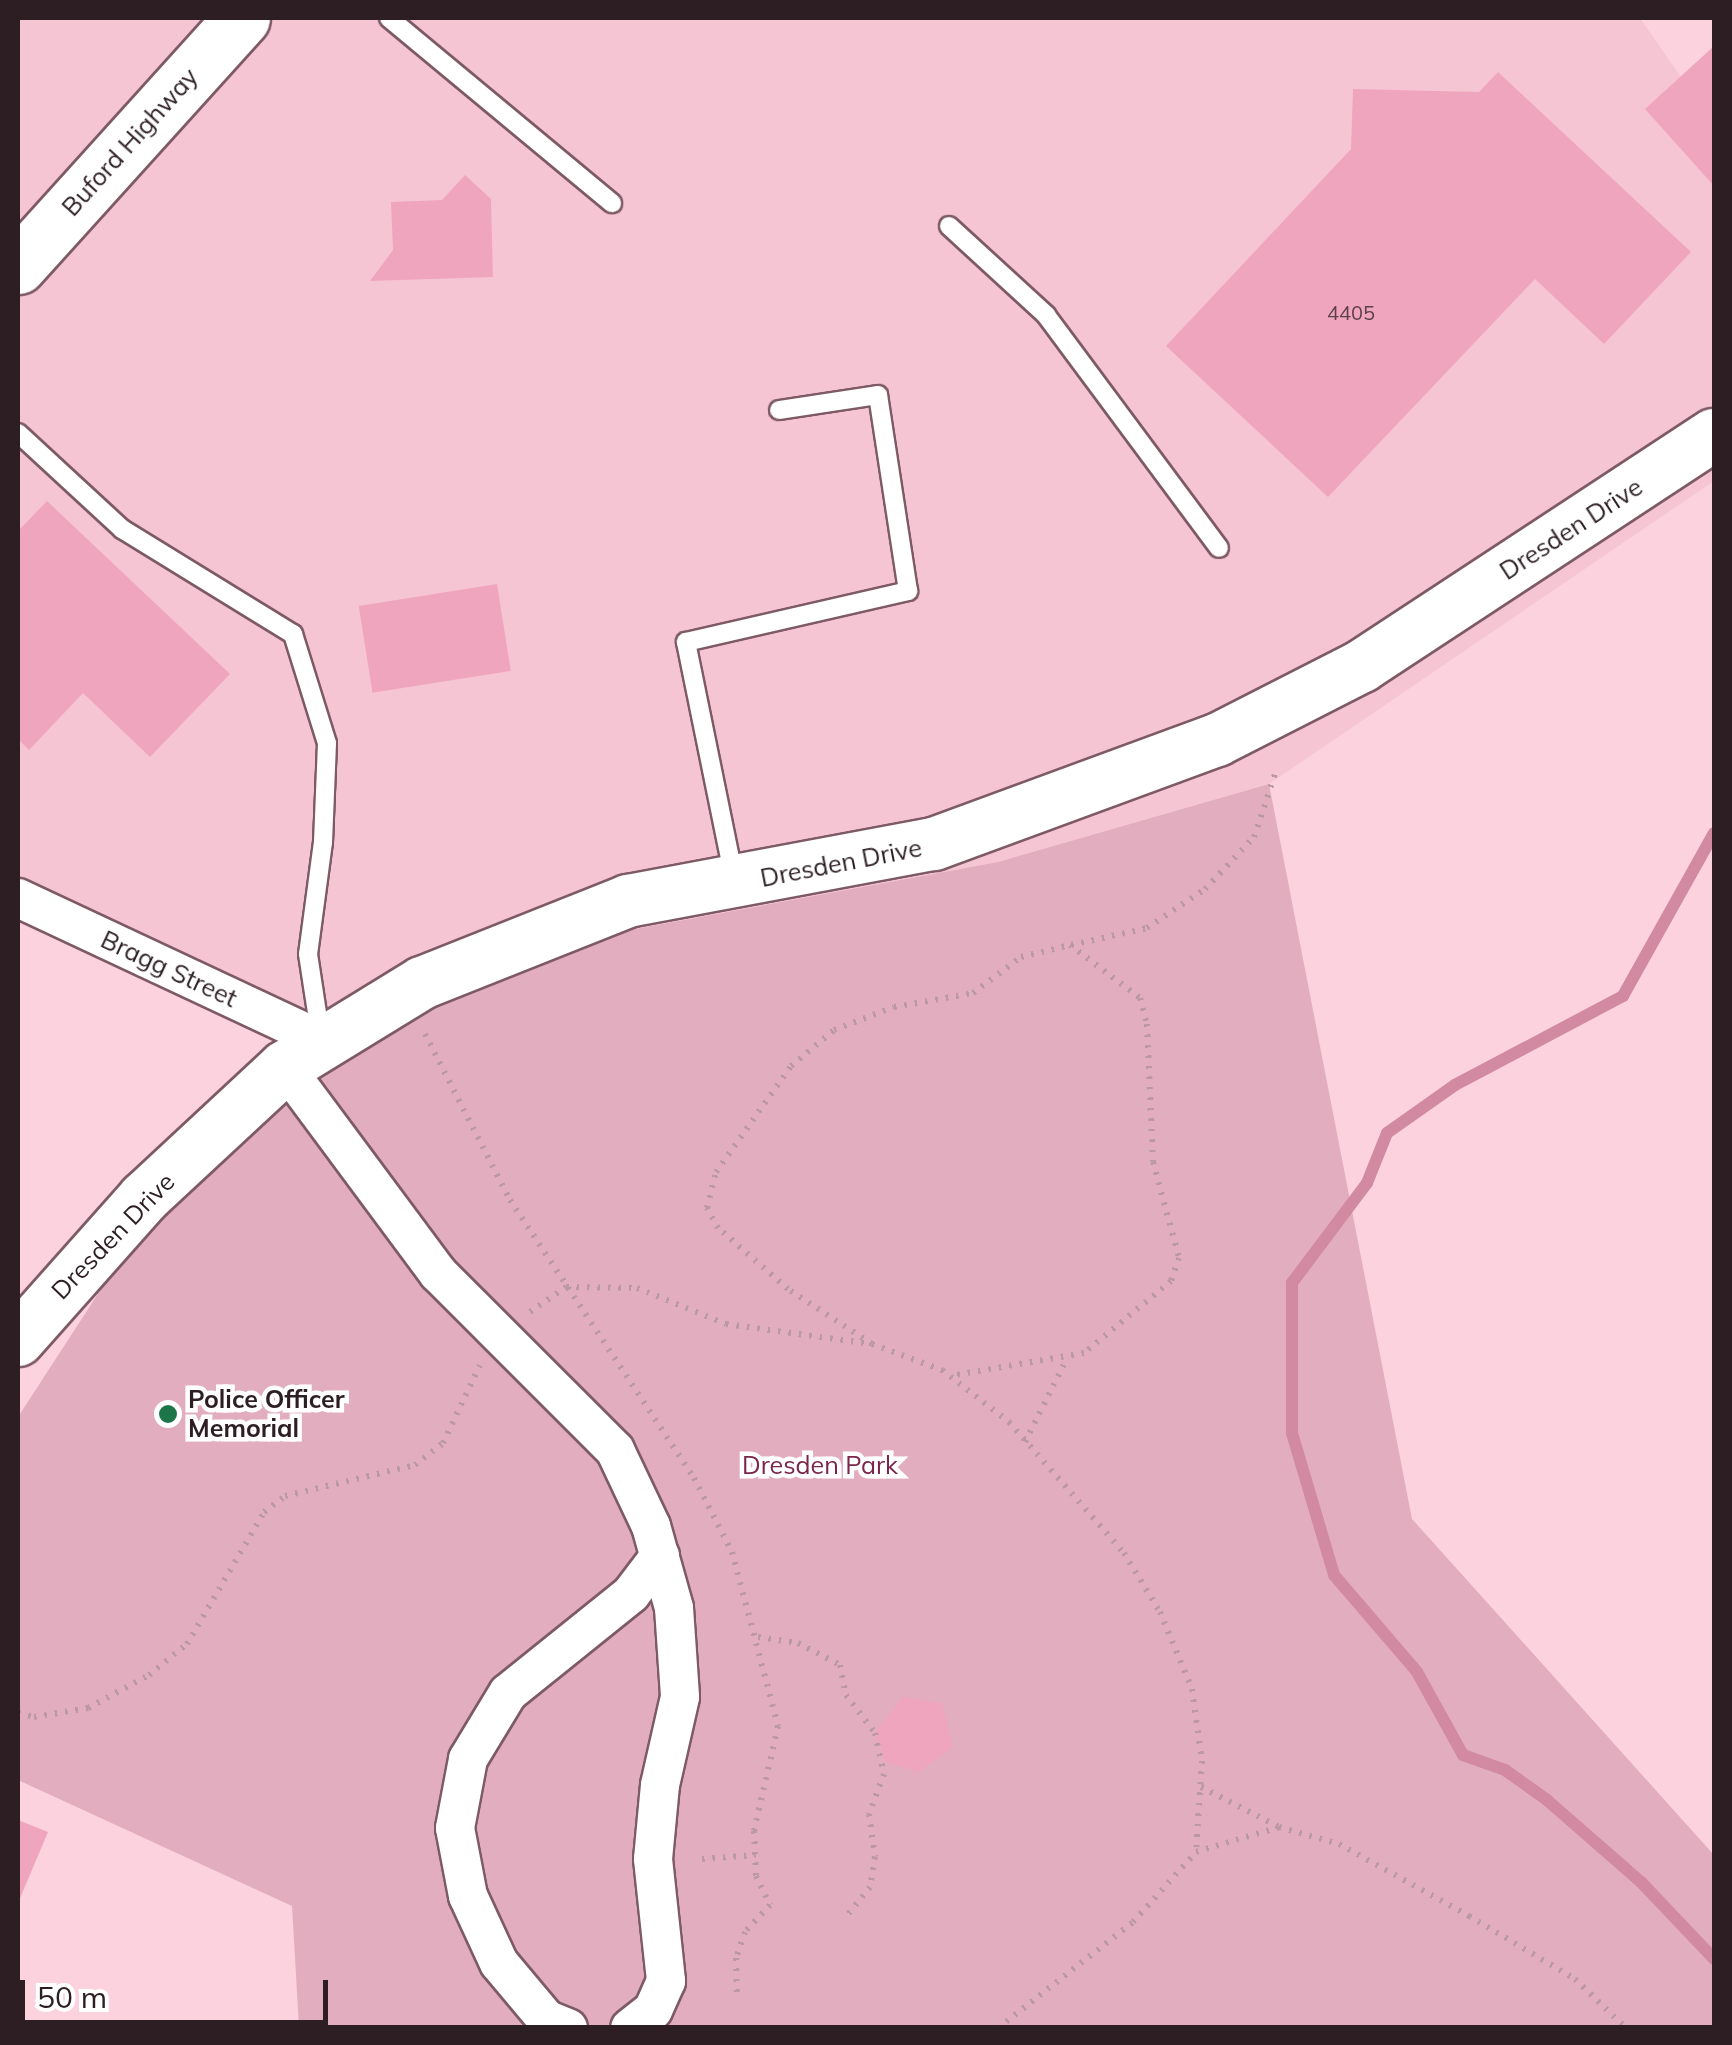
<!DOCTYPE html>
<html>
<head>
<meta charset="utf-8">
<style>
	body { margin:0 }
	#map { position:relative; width:1732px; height:2045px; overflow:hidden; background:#fbd2de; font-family:Mulish,sans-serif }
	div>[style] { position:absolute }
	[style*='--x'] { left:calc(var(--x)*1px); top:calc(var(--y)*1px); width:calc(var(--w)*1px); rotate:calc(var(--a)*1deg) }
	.built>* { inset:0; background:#f6c5d4 }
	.green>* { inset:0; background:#e2adbe }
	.stream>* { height:12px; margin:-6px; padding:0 6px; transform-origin:6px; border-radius:6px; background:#d289a2 }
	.building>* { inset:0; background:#f0a5be; transform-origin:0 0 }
	.path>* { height:6px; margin-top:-3px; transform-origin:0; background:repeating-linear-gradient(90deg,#ba99a3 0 2.5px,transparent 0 10.5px) }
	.roads { filter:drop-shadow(2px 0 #7d5a65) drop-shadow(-2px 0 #7d5a65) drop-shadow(0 2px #7d5a65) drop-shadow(0 -2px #7d5a65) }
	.lane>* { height:18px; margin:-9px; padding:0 9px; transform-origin:9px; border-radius:9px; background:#fff }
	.street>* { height:38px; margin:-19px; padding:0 19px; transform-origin:19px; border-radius:19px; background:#fff }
	.secondary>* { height:52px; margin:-26px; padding:0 26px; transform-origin:26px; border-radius:26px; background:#fff }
	.primary>* { height:55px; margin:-27.5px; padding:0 27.5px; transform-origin:27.5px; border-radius:27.5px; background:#fff }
	.dots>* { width:28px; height:28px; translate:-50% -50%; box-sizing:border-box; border:5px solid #fff; border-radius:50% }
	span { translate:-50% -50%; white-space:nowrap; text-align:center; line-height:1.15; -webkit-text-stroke:9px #fff; paint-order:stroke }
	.number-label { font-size:20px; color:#5e404a }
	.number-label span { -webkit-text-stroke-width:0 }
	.street-label { font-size:25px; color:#2d1e23 }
	.poi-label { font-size:25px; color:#2d1e23; font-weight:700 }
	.left { translate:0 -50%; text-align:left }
	.park-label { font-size:25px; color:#7b254a }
	.frame { position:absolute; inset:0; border:20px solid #2d1e23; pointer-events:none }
	.scale { position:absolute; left:20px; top:1980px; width:308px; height:45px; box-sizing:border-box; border:5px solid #2d1e23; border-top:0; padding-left:12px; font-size:30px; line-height:35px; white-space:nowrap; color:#2d1e23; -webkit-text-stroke:8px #fff; paint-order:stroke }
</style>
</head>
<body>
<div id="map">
	<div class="built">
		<i style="clip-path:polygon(18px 18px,1640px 18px,1714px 125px,1714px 481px,1269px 784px,998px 862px,635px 929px,505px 974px,348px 1051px,18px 884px)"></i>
	</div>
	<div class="green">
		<i style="clip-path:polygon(1269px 784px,1412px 1519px,1714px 1855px,1714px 2027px,299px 2027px,292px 1906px,18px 1780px,18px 1417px,118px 1263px,185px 1189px,348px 1051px,505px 974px,635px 929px,998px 862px)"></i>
	</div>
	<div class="stream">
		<i style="--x:1714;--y:833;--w:187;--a:119.2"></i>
		<i style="--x:1623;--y:996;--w:190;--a:152.1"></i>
		<i style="--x:1455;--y:1085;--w:83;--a:144.8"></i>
		<i style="--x:1387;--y:1133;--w:54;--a:111.8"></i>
		<i style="--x:1367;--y:1183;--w:125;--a:126.9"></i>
		<i style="--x:1292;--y:1283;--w:150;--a:90"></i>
		<i style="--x:1292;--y:1433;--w:148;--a:73.5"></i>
		<i style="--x:1334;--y:1575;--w:128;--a:49.4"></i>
		<i style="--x:1417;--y:1672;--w:95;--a:61"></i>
		<i style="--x:1463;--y:1755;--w:45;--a:19.7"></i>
		<i style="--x:1505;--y:1770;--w:52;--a:35.5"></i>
		<i style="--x:1547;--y:1800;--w:125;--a:41.1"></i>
		<i style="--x:1641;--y:1882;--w:106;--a:46.5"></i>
	</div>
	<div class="building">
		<i style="clip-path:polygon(1714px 46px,1714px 186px,1645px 109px)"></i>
		<i style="clip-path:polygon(1498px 72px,1691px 252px,1604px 344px,1535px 279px,1328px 497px,1166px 346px,1351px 149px,1353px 89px,1479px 92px)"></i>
		<i style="clip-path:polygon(465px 175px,491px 199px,493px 277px,370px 281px,393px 250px,391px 202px,442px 200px)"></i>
		<i style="clip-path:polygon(47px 501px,230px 674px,150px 757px,83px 693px,29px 750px,18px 739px,18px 531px)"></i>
		<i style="left:497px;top:584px;width:88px;height:140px;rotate:81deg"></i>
		<i style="clip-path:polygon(902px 1697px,942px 1703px,953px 1747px,919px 1772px,886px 1762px,875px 1733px)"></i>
		<i style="clip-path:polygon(18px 1820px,48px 1832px,18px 1903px)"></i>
	</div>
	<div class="path">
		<i style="--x:1071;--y:945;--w:78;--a:-12.6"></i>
		<i style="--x:1147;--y:928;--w:70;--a:-33.9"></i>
		<i style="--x:1205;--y:889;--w:71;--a:-46.7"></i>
		<i style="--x:1254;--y:837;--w:66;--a:-71.6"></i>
		<i style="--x:425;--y:1034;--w:186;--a:62.9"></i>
		<i style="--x:510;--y:1200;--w:333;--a:56.5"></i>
		<i style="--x:694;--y:1478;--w:83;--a:62.8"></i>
		<i style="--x:732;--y:1552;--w:180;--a:75.2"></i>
		<i style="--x:778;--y:1726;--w:108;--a:102.9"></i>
		<i style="--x:754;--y:1831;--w:45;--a:87.5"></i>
		<i style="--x:756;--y:1876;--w:32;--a:64"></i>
		<i style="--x:770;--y:1905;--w:37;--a:133"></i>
		<i style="--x:745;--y:1932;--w:28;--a:109"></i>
		<i style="--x:736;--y:1958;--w:41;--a:88.6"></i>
		<i style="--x:530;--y:1312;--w:44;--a:-34.8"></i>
		<i style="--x:566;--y:1287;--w:71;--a:0.8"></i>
		<i style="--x:637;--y:1288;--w:96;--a:22"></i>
		<i style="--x:726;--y:1324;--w:147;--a:7.8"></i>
		<i style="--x:872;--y:1344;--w:75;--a:20.4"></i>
		<i style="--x:942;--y:1370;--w:85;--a:37.8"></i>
		<i style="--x:1009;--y:1422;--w:174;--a:48.7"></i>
		<i style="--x:1124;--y:1553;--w:69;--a:58.6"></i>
		<i style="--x:1160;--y:1612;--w:83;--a:67.4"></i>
		<i style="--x:1192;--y:1689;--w:73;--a:82.1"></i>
		<i style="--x:1202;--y:1761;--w:91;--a:93.8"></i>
		<i style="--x:872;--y:1344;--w:100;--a:-146.8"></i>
		<i style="--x:788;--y:1289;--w:93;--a:-138.9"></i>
		<i style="--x:718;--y:1228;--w:23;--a:-119"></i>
		<i style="--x:707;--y:1208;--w:37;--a:-76"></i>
		<i style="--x:716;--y:1172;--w:130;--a:-54.7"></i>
		<i style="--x:791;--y:1066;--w:56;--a:-39.9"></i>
		<i style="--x:834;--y:1030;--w:64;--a:-21"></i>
		<i style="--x:894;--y:1007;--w:80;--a:-10"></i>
		<i style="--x:973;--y:993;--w:60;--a:-36.9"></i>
		<i style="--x:1021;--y:957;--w:50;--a:-13.8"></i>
		<i style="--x:1070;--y:945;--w:88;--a:37.1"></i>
		<i style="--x:1140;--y:998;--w:27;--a:75"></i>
		<i style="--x:1147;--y:1024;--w:138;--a:87.5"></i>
		<i style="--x:1153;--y:1162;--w:99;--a:74.8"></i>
		<i style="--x:1179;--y:1258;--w:24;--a:109"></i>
		<i style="--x:1171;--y:1281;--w:113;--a:140.4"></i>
		<i style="--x:1084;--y:1353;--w:136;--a:170.3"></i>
		<i style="--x:1025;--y:1442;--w:94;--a:-63.4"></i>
		<i style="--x:758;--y:1637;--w:40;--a:8.5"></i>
		<i style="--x:798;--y:1643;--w:47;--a:27.6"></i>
		<i style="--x:840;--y:1665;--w:31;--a:79"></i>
		<i style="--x:846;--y:1695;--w:48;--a:52.7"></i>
		<i style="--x:875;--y:1733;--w:42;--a:77.6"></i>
		<i style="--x:884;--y:1774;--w:43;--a:110.6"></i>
		<i style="--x:869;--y:1814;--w:43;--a:82.1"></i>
		<i style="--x:875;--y:1857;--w:30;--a:99"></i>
		<i style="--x:870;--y:1887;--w:41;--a:129.1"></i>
		<i style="--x:18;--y:1713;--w:16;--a:14"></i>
		<i style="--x:34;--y:1717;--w:55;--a:-9.5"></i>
		<i style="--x:88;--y:1708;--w:69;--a:-28.4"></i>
		<i style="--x:149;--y:1675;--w:49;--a:-39.2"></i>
		<i style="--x:187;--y:1644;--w:153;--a:-59.7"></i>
		<i style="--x:264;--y:1512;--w:26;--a:-37"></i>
		<i style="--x:285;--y:1496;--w:134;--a:-13.4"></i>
		<i style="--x:415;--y:1465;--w:36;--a:-38"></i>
		<i style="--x:443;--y:1443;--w:86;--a:-64.6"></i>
		<i style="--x:1201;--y:1787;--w:88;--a:27.1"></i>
		<i style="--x:702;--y:1859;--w:54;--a:-4.2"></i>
		<i style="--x:998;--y:2028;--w:172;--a:-38.1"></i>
		<i style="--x:1133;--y:1922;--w:94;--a:-48"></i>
		<i style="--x:1196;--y:1852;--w:87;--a:-16.8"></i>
		<i style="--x:1279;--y:1827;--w:62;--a:15.8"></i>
		<i style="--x:1339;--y:1844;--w:149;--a:29"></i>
		<i style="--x:1469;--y:1916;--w:123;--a:30.7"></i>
		<i style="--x:1575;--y:1979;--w:71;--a:43.9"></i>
	</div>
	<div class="roads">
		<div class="lane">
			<i style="--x:389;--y:18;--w:290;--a:39.7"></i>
			<i style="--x:949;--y:226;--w:132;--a:42.5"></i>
			<i style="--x:1046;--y:315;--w:290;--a:53.4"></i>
			<i style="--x:18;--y:433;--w:142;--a:42.7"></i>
			<i style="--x:122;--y:529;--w:201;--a:31.6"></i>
			<i style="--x:293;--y:634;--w:114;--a:72.7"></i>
			<i style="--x:327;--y:743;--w:99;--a:92.3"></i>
			<i style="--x:323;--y:842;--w:113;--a:97.6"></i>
			<i style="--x:308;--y:954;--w:86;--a:81.3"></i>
			<i style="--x:734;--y:878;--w:241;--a:-101.5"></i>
			<i style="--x:686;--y:642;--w:228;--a:-12.9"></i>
			<i style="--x:908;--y:591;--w:198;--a:-98.7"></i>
			<i style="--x:878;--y:395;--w:100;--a:171.4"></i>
		</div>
		<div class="street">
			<i style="--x:18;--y:898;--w:335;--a:25.1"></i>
			<i style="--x:285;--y:1067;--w:257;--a:53.4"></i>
			<i style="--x:438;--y:1273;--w:250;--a:45"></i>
			<i style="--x:615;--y:1450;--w:84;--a:64.7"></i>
			<i style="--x:651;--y:1526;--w:85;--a:74.3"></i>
			<i style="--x:674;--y:1608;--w:89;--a:86.1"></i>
			<i style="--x:680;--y:1697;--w:90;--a:102.8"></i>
			<i style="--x:660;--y:1785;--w:74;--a:95.4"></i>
			<i style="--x:653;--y:1859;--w:123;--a:83.9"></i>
			<i style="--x:666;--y:1981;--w:32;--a:114"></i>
			<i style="--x:653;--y:2010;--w:29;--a:142"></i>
			<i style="--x:568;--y:2028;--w:24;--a:-158"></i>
			<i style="--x:546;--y:2019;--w:73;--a:-130"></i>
			<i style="--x:499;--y:1963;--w:74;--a:-114.8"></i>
			<i style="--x:468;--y:1896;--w:69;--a:-100.8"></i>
			<i style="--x:455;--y:1828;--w:70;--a:-79.3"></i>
			<i style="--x:468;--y:1759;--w:77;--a:-58.8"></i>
			<i style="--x:508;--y:1693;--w:158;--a:-38.8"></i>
			<i style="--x:631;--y:1594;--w:48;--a:-52.7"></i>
		</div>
		<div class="secondary">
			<i style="--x:18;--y:1340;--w:190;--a:-48.4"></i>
			<i style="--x:144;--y:1198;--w:192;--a:-42.9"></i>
			<i style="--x:285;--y:1067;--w:161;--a:-31.5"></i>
			<i style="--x:422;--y:983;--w:222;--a:-21.7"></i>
			<i style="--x:628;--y:901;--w:311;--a:-10.6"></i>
			<i style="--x:934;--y:844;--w:302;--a:-20.2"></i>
			<i style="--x:1217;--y:740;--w:163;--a:-27"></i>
			<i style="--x:1362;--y:666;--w:421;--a:-33.3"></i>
		</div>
		<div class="primary">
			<i style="--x:18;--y:266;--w:334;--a:-47.9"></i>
		</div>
	</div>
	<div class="dots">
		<i style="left:168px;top:1414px;background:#1c764a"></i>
	</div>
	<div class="number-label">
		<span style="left:1351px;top:312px">4405</span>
	</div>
	<div class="street-label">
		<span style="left:130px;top:142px;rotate:-48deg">Buford Highway</span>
		<span style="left:1571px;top:529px;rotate:-33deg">Dresden Drive</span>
		<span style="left:841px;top:863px;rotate:-11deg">Dresden Drive</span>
		<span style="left:169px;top:969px;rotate:25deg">Bragg Street</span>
		<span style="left:113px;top:1236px;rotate:-46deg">Dresden Drive</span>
	</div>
	<div class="poi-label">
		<span class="left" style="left:188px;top:1414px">Police Officer<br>Memorial</span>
	</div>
	<div class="park-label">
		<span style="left:820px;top:1465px">Dresden Park</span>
	</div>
	<div class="frame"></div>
	<div class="scale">50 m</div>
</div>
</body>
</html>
